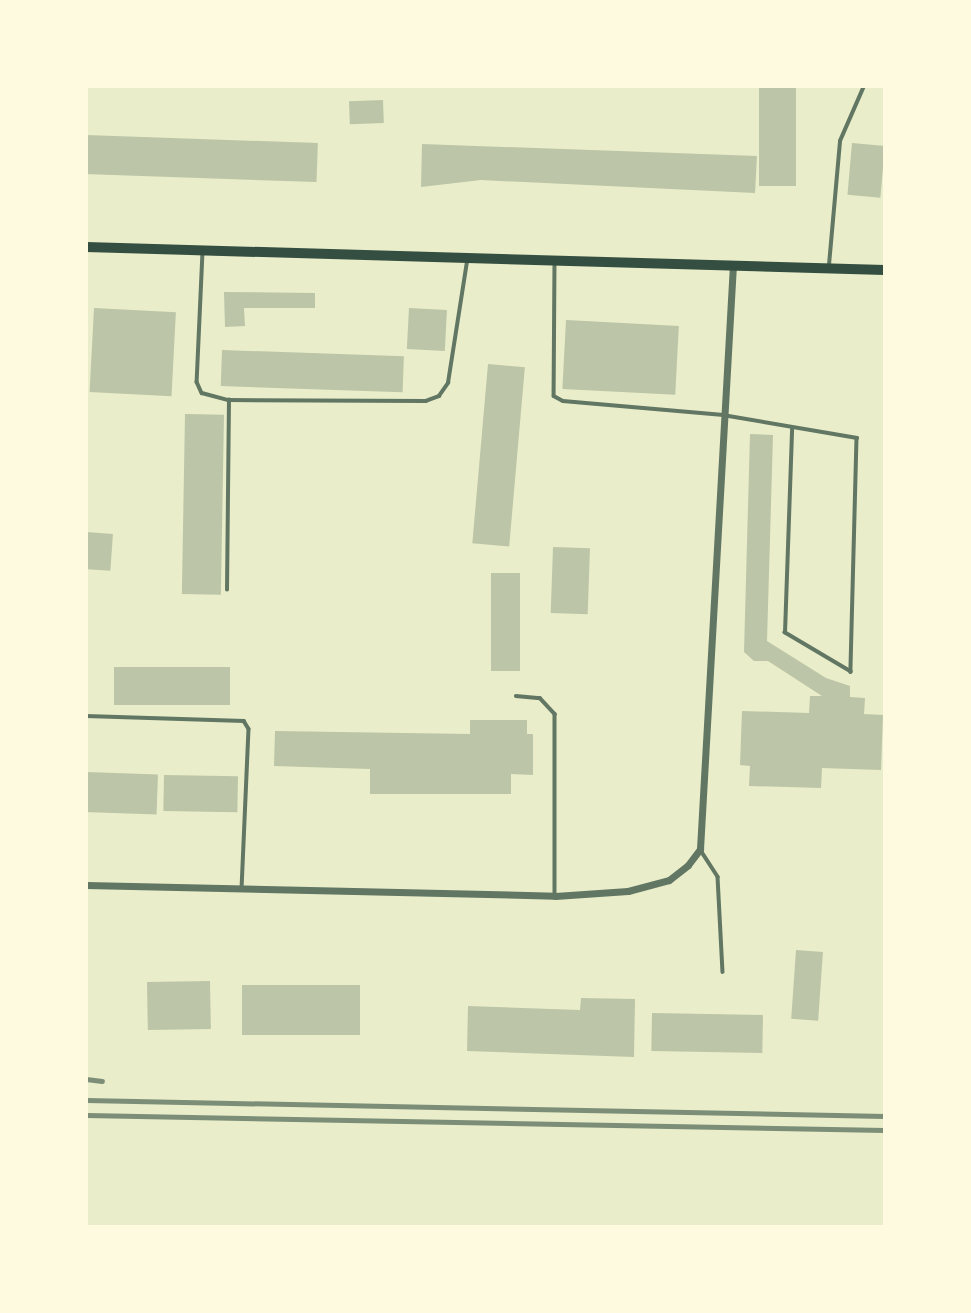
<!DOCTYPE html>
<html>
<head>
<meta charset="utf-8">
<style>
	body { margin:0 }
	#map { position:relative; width:971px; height:1313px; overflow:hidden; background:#e9edc9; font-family:"DejaVu Sans",sans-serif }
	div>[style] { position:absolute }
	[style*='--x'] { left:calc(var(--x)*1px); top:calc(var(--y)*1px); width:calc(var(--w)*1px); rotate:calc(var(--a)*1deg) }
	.building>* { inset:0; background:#bcc5a7; transform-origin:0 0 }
	.service>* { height:3.5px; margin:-1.75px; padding:0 1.75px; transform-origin:1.75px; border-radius:1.75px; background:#617663 }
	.minor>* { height:7px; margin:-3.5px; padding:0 3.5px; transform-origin:3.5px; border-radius:3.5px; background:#617663 }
	.secondary>* { height:10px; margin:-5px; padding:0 5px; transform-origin:5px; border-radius:5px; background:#344e41 }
	.rail>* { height:5px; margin:-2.5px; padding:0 2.5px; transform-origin:2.5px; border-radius:2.5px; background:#7c8e77 }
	span { translate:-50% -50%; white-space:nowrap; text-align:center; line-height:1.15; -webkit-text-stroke:5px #fefae0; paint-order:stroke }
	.frame { position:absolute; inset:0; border:88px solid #fefae0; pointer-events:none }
</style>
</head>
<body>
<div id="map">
	<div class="building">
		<i style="left:759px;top:86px;width:37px;height:100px"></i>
		<i style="left:383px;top:100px;width:23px;height:34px;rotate:88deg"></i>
		<i style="left:86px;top:135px;width:232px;height:39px;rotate:2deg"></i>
		<i style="left:852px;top:143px;width:33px;height:52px;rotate:5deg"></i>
		<i style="clip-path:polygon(422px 144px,757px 156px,755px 193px,481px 180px,421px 187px)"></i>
		<i style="clip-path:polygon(224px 292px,315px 293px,315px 308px,244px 308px,245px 326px,225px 327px)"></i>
		<i style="left:94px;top:308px;width:82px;height:84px;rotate:3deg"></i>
		<i style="left:409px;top:308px;width:38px;height:41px;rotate:3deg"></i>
		<i style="left:566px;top:320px;width:113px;height:69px;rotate:3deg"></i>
		<i style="left:222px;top:350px;width:182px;height:36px;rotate:2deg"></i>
		<i style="left:488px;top:364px;width:37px;height:180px;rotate:5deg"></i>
		<i style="left:185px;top:414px;width:39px;height:180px;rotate:1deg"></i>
		<i style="clip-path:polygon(750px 434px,773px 435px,767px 641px,826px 678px,850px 686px,850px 697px,865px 698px,864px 714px,883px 715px,881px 770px,822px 768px,821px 788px,749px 786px,750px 766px,740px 765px,742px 711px,809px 713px,810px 696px,822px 696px,768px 661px,754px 661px,744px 652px)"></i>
		<i style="left:86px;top:532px;width:27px;height:37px;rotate:4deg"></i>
		<i style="left:553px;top:547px;width:37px;height:66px;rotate:2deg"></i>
		<i style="left:491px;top:573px;width:29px;height:98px"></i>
		<i style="left:114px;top:667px;width:116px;height:38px"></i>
		<i style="clip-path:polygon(470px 720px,527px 720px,527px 734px,533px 734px,533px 775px,511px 774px,511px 794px,370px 794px,370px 769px,274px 766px,275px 731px,470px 734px)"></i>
		<i style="left:86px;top:772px;width:72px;height:40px;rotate:2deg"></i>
		<i style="left:164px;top:775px;width:74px;height:36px;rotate:1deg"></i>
		<i style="left:796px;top:950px;width:27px;height:69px;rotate:4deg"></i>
		<i style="left:210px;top:981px;width:48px;height:63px;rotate:89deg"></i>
		<i style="left:360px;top:985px;width:50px;height:118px;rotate:90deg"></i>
		<i style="clip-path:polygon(581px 998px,635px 999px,634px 1057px,467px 1051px,468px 1006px,580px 1010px)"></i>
		<i style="left:652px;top:1013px;width:111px;height:38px;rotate:1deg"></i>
	</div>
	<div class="service">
		<i style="--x:203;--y:252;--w:130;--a:92.6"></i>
		<i style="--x:197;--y:382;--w:12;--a:66"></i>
		<i style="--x:202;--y:393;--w:28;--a:15"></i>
		<i style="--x:229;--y:400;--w:197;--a:0.3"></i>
		<i style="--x:426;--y:401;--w:14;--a:-21"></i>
		<i style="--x:439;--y:396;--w:16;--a:-55"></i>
		<i style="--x:448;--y:383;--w:123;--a:-81.1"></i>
		<i style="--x:555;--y:262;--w:134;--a:90.4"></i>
		<i style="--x:554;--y:396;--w:10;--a:29"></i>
		<i style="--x:563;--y:401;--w:161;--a:5"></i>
		<i style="--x:723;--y:415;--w:136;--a:9.7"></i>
		<i style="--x:857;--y:438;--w:234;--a:91.5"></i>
		<i style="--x:851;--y:672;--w:77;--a:-149.4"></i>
		<i style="--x:785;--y:633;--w:205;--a:-88"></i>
		<i style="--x:829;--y:265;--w:124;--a:-84.9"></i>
		<i style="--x:840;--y:141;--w:60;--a:-66.4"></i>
		<i style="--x:227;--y:590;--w:190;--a:-89.4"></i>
		<i style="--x:516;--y:696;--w:24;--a:5"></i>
		<i style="--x:540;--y:698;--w:22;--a:47"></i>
		<i style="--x:555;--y:714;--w:182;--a:90"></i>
		<i style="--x:86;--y:716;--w:158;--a:1.8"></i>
		<i style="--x:244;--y:721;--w:9;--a:58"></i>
		<i style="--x:249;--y:729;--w:159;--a:92.5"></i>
		<i style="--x:700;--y:849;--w:33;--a:57"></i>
		<i style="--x:718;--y:877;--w:95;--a:87"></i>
	</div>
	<div class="minor">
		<i style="--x:86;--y:885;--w:469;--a:1.3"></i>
		<i style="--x:555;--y:896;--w:73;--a:-3.9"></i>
		<i style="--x:628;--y:891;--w:42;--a:-15"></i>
		<i style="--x:669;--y:880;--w:24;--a:-38"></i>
		<i style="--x:688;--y:865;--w:20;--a:-53"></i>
		<i style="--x:700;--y:849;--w:585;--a:-86.77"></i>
	</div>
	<div class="secondary">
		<i style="--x:86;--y:247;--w:799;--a:1.65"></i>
	</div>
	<div class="rail">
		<i style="--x:86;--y:1079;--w:16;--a:7"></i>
		<i style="--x:86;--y:1100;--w:799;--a:1.15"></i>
		<i style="--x:86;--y:1115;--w:799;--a:1.08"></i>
	</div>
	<div class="frame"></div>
</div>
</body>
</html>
